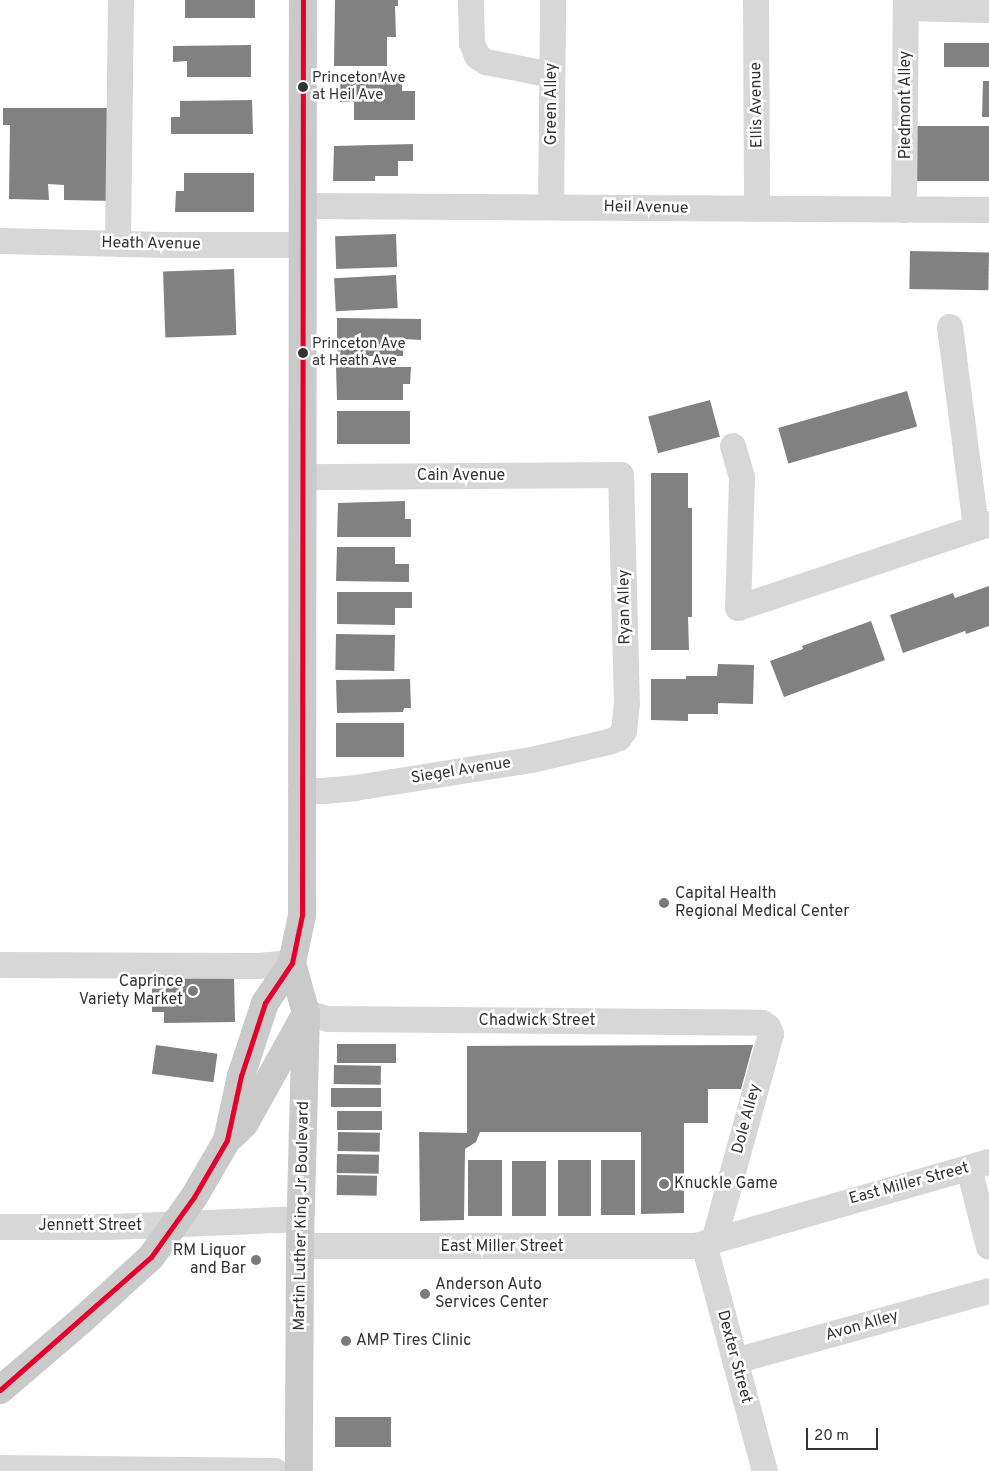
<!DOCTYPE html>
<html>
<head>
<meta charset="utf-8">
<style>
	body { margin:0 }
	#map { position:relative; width:989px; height:1471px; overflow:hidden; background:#fff; font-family:Overpass,sans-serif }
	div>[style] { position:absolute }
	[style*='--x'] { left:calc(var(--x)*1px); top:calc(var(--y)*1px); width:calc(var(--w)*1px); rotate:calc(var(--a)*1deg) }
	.building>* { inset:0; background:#818181; transform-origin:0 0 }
	.minor>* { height:26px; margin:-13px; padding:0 13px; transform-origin:13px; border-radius:13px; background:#d7d7d7 }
	.major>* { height:28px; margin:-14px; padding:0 14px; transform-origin:14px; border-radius:14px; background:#cacaca }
	.bus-1>* { height:5px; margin:-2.5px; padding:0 2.5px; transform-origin:2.5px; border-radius:2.5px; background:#e4002b }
	.dots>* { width:14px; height:14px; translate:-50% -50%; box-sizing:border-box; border:2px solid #fff; border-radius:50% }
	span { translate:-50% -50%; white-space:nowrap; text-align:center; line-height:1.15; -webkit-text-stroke:5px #fff; paint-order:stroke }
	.bus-label { font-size:15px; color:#333 }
	.left { translate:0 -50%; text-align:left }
	.street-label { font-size:16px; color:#333 }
	.poi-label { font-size:16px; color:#333 }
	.right { translate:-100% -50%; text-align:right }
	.scale { position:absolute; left:806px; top:1428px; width:72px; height:22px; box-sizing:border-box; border:2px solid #333; border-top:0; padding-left:6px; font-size:15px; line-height:18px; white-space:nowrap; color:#333; -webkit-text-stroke:4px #fff; paint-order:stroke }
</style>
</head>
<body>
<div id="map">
	<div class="building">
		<i style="left:185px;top:0;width:70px;height:18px"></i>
		<i style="clip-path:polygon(335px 0,398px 0,398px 6px,395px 6px,396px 37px,387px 37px,387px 66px,334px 66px)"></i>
		<i style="left:944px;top:43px;width:45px;height:24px"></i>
		<i style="clip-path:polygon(251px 45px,251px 77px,187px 77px,187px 61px,173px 62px,173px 46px)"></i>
		<i style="clip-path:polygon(340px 73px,402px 73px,402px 91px,415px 91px,415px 120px,354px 120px,354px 102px,340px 102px)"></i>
		<i style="clip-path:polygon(983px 81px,989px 81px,989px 117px,982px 117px)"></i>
		<i style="clip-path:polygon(252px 100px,253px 134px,171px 134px,171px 117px,180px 117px,180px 101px)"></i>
		<i style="clip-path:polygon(3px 108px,116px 108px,115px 201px,64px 200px,64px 185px,48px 184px,49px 200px,9px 199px,10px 125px,3px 125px)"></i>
		<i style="left:989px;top:126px;width:55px;height:76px;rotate:90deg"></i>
		<i style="clip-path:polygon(413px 144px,413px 161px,398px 161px,398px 176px,375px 176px,375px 181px,333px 181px,334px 146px)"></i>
		<i style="clip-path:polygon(184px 173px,254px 173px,254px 212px,175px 212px,176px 191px,184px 191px)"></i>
		<i style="left:396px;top:234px;width:33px;height:61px;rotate:88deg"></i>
		<i style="left:910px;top:251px;width:79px;height:38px;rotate:1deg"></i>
		<i style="left:234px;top:269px;width:66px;height:71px;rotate:88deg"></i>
		<i style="left:396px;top:275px;width:33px;height:62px;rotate:87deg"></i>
		<i style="clip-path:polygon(337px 318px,421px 319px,421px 340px,403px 339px,403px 356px,337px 356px)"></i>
		<i style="clip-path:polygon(336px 367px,411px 367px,410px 384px,403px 384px,403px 400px,337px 400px)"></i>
		<i style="left:907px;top:391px;width:37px;height:134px;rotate:74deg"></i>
		<i style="left:710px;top:400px;width:38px;height:64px;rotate:75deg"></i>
		<i style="left:337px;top:411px;width:73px;height:33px"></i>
		<i style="clip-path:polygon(651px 473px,688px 473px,688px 508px,692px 508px,692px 617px,688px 617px,689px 650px,651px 650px)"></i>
		<i style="clip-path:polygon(405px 501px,405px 519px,411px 519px,411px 537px,337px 537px,338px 503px)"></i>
		<i style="clip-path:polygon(337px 547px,395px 547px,395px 564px,409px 564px,409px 582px,336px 581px)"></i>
		<i style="clip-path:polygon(989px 586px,989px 626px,966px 634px,965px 631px,903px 653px,890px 615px,953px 593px,955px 598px)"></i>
		<i style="clip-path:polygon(337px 592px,412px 592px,412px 608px,395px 608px,395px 625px,337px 624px)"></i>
		<i style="clip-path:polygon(871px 621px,885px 660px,784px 697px,770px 661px,803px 649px,802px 646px)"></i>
		<i style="left:336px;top:634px;width:59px;height:36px;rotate:1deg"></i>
		<i style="clip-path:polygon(718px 664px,754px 665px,753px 704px,718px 703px,718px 714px,688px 714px,688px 721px,651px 720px,651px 679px,686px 679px,686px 676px,717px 676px)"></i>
		<i style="clip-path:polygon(410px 679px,411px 708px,404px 708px,403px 712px,337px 713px,336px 680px)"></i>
		<i style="left:404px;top:723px;width:34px;height:68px;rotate:90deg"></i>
		<i style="clip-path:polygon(234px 977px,235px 1022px,164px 1023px,164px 1012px,152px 1012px,152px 978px)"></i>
		<i style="left:337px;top:1044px;width:59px;height:19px"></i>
		<i style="left:156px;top:1045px;width:62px;height:29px;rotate:8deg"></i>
		<i style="clip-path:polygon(753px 1045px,741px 1089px,708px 1089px,708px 1123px,684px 1123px,684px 1213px,641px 1214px,641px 1132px,480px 1132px,476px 1142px,465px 1149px,464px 1220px,420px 1221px,419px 1132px,467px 1133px,467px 1046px)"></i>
		<i style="left:334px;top:1065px;width:47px;height:19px;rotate:1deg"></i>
		<i style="left:331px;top:1088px;width:50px;height:19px"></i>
		<i style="left:337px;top:1111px;width:45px;height:19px"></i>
		<i style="left:338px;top:1132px;width:42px;height:19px;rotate:1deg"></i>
		<i style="left:337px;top:1154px;width:42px;height:19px;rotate:1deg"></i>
		<i style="left:468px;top:1160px;width:34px;height:56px"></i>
		<i style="left:591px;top:1160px;width:56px;height:33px;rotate:90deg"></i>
		<i style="left:601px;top:1160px;width:34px;height:55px"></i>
		<i style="left:512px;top:1161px;width:34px;height:55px"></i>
		<i style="left:337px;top:1175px;width:40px;height:20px;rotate:1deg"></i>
		<i style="left:391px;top:1417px;width:30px;height:56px;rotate:90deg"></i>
	</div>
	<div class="minor">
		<i style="--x:471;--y:0;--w:43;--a:88.7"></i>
		<i style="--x:472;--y:43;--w:14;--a:69"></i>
		<i style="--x:477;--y:56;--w:11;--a:34"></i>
		<i style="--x:486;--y:62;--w:67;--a:11.1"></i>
		<i style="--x:756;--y:0;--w:209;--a:89.7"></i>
		<i style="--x:906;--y:8;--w:83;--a:1.4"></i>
		<i style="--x:302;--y:206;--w:687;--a:0.33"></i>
		<i style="--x:551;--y:207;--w:207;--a:-89.4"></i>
		<i style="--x:904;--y:210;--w:210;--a:-89.5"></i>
		<i style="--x:0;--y:241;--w:166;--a:1.4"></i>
		<i style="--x:166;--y:245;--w:136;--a:0"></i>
		<i style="--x:118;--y:244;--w:244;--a:-89.3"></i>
		<i style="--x:950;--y:327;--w:202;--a:82.6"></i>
		<i style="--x:733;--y:446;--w:32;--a:74"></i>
		<i style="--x:742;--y:477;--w:131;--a:91.7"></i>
		<i style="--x:738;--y:608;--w:265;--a:-18.5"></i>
		<i style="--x:301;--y:791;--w:22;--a:0"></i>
		<i style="--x:323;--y:791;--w:32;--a:-5"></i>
		<i style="--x:355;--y:788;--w:179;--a:-9"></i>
		<i style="--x:532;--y:760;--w:79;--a:-13.2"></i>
		<i style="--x:609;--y:742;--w:11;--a:-22"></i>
		<i style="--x:619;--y:738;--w:9;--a:-54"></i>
		<i style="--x:624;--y:731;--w:27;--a:-84"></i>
		<i style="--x:627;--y:704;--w:229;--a:-91.5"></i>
		<i style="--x:621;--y:475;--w:319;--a:179.6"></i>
		<i style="--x:0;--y:965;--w:257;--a:0.2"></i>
		<i style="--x:257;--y:966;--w:35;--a:-5"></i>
		<i style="--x:306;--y:1013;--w:23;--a:15"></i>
		<i style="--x:328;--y:1019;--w:434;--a:0.5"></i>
		<i style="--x:762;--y:1023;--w:7;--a:34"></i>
		<i style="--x:768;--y:1027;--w:8;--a:67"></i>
		<i style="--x:771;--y:1034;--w:215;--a:105.4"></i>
		<i style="--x:969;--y:1168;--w:81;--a:75.8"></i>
		<i style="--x:0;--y:1227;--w:111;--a:0"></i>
		<i style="--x:111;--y:1227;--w:189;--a:-2.4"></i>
		<i style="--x:704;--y:1244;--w:235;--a:75"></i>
		<i style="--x:300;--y:1246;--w:396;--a:0"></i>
		<i style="--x:696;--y:1246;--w:305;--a:-16"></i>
		<i style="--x:735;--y:1361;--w:263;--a:-15.4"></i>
		<i style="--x:0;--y:1468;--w:275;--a:0.6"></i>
	</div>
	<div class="major">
		<i style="--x:292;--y:963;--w:52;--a:74.4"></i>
		<i style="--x:306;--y:1013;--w:233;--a:91.5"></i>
		<i style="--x:300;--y:1246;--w:225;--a:90.3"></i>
		<i style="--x:232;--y:1136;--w:18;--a:-45"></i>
		<i style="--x:245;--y:1123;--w:124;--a:-60.9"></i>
		<i style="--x:0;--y:1390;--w:108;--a:-40.5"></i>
		<i style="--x:82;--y:1320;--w:93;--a:-42.4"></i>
		<i style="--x:151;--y:1257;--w:74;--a:-54.4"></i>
		<i style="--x:194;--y:1197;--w:66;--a:-59.9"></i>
		<i style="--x:227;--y:1140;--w:66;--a:-77.7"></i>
		<i style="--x:241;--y:1076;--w:77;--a:-71.8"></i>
		<i style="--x:265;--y:1003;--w:48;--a:-56"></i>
		<i style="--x:292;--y:963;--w:49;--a:-78.2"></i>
		<i style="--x:302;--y:915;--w:915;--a:-89.94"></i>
	</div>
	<div class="bus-1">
		<i style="--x:0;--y:1390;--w:201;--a:-41.4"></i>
		<i style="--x:151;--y:1257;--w:74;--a:-54.4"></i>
		<i style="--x:194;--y:1197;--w:66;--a:-59.9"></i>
		<i style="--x:227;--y:1140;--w:66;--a:-77.7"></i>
		<i style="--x:241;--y:1076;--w:77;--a:-71.8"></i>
		<i style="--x:265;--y:1003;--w:48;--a:-56"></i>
		<i style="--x:292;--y:963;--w:49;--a:-78.2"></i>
		<i style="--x:302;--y:915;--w:915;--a:-89.94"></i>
	</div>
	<div class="dots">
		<i style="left:303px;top:87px;background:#333"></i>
		<i style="left:303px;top:353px;background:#333"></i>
		<i style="left:664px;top:903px;background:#7a7a7a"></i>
		<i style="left:193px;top:991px;background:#7a7a7a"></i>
		<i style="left:664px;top:1184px;background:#7a7a7a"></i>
		<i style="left:256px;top:1260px;background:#7a7a7a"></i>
		<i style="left:425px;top:1294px;background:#7a7a7a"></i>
		<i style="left:346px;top:1341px;background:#7a7a7a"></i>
	</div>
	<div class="bus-label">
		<span class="left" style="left:312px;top:87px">Princeton Ave<br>at Heil Ave</span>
		<span class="left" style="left:312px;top:353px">Princeton Ave<br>at Heath Ave</span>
	</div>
	<div class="street-label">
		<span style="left:552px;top:104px;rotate:-90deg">Green Alley</span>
		<span style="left:757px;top:105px;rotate:-91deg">Ellis Avenue</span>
		<span style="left:906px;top:105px;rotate:-90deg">Piedmont Alley</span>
		<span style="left:646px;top:208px;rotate:1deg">Heil Avenue</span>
		<span style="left:151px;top:244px;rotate:1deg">Heath Avenue</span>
		<span style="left:461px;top:476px">Cain Avenue</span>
		<span style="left:625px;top:607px;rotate:-91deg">Ryan Alley</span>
		<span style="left:461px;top:771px;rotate:-9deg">Siegel Avenue</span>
		<span style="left:537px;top:1021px">Chadwick Street</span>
		<span style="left:747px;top:1119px;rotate:-75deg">Dole Alley</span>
		<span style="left:909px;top:1184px;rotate:-15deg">East Miller Street</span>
		<span style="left:302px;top:1216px;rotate:-89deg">Martin Luther King Jr Boulevard</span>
		<span style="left:90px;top:1226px">Jennett Street</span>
		<span style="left:502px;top:1247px">East Miller Street</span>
		<span style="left:862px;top:1326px;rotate:-16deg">Avon Alley</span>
		<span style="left:734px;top:1357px;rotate:75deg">Dexter Street</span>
	</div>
	<div class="poi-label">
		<span class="left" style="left:675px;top:903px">Capital Health<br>Regional Medical Center</span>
		<span class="right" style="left:183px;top:991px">Caprince<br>Variety Market</span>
		<span class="left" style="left:674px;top:1184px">Knuckle Game</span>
		<span class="right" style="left:246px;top:1260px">RM Liquor<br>and Bar</span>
		<span class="left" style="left:435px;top:1294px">Anderson Auto<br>Services Center</span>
		<span class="left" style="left:356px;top:1341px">AMP Tires Clinic</span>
	</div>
	<div class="scale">20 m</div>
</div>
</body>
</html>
